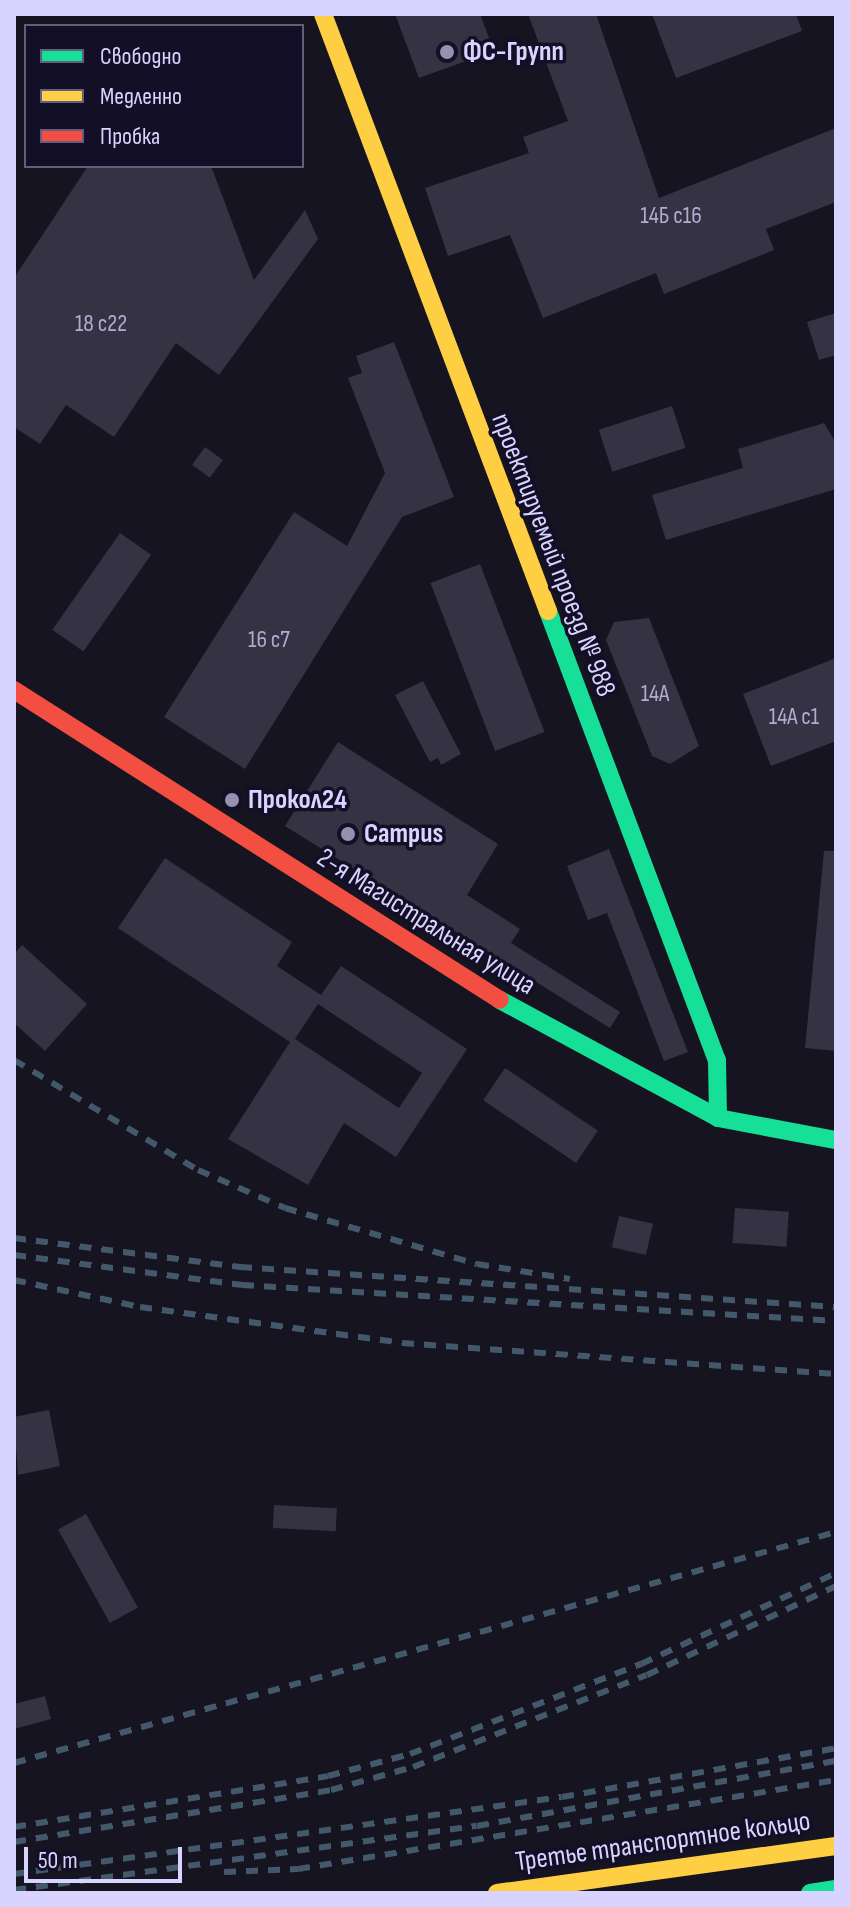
<!DOCTYPE html>
<html>
<head>
<meta charset="utf-8">
<style>
	body { margin:0 }
	#map { position:relative; width:850px; height:1907px; overflow:hidden; background:#161421; font-family:"Sofia Sans Condensed",sans-serif }
	div>[style] { position:absolute }
	[style*='--x'] { left:calc(var(--x)*1px); top:calc(var(--y)*1px); width:calc(var(--w)*1px); rotate:calc(var(--a)*1deg) }
	.building>* { inset:0; background:#343243; transform-origin:0 0 }
	.fast>* { height:18px; margin:-9px; padding:0 9px; transform-origin:9px; border-radius:9px; background:#16e098 }
	.slow>* { height:18px; margin:-9px; padding:0 9px; transform-origin:9px; border-radius:9px; background:#ffcf43 }
	.jam>* { height:18px; margin:-9px; padding:0 9px; transform-origin:9px; border-radius:9px; background:#f24e42 }
	.rail>* { height:6px; margin-top:-3px; transform-origin:0; background:repeating-linear-gradient(90deg,#43596b 0 12px,transparent 0 22px) }
	.dots>* { width:22px; height:22px; translate:-50% -50%; box-sizing:border-box; border:4px solid #130f26; border-radius:50% }
	span { translate:-50% -50%; white-space:nowrap; text-align:center; line-height:1.15; -webkit-text-stroke:7px #130f26; paint-order:stroke }
	.number-label { font-size:24px; color:#b0acd0 }
	.number-label span { -webkit-text-stroke-width:0 }
	.poi-label { font-size:28px; color:#d9d4ff; font-weight:700 }
	.left { translate:0 -50%; text-align:left }
	.street-label { font-size:28px; color:#d9d4ff }
	.frame { position:absolute; inset:0; border:16px solid #d9d4ff; pointer-events:none }
	.legend { position:absolute; left:24px; top:24px; width:280px; height:144px; box-sizing:border-box; background:#130f26; border:2px solid #625e7d; margin:0; padding:10px 14px; list-style:none; font-size:24px; color:#d9d4ff }
	.legend li { display:flex; align-items:center; gap:16px; height:40px }
	.legend b { width:40px; border:2px solid #625e7d }
	.scale { position:absolute; left:24px; top:1847px; width:158px; height:36px; box-sizing:border-box; border:4px solid #d9d4ff; border-top:0; padding-left:10px; font-size:24px; line-height:28px; white-space:nowrap; color:#d9d4ff; -webkit-text-stroke:6px #130f26; paint-order:stroke }
</style>
</head>
<body>
<div id="map">
	<div class="building">
		<i style="clip-path:polygon(395px 14px,480px 14px,494px 51px,419px 78px)"></i>
		<i style="clip-path:polygon(528px 14px,596px 14px,659px 198px,836px 128px,836px 202px,766px 229px,774px 250px,664px 294px,656px 273px,543px 318px,510px 235px,448px 256px,425px 188px,529px 153px,523px 137px,568px 121px)"></i>
		<i style="clip-path:polygon(652px 14px,796px 14px,802px 31px,676px 78px)"></i>
		<i style="clip-path:polygon(88px 166px,211px 166px,254px 280px,305px 210px,318px 239px,219px 375px,176px 343px,114px 437px,66px 405px,40px 444px,14px 427px,14px 278px)"></i>
		<i style="clip-path:polygon(836px 313px,836px 355px,819px 360px,807px 322px)"></i>
		<i style="clip-path:polygon(394px 342px,454px 497px,402px 517px,245px 769px,164px 717px,294px 512px,347px 546px,385px 473px,348px 378px,362px 373px,356px 356px)"></i>
		<i style="left:672px;top:406px;width:44px;height:77px;rotate:72deg"></i>
		<i style="clip-path:polygon(824px 423px,836px 443px,836px 489px,666px 540px,652px 495px,743px 468px,738px 449px)"></i>
		<i style="left:205px;top:447px;width:22px;height:22px;rotate:36deg"></i>
		<i style="left:120px;top:533px;width:38px;height:118px;rotate:35deg"></i>
		<i style="left:480px;top:564px;width:180px;height:53px;rotate:69deg"></i>
		<i style="clip-path:polygon(649px 618px,699px 746px,670px 764px,652px 756px,606px 640px,614px 622px)"></i>
		<i style="clip-path:polygon(836px 658px,836px 741px,771px 766px,743px 694px)"></i>
		<i style="clip-path:polygon(423px 681px,461px 754px,441px 765px,438px 758px,430px 762px,395px 695px)"></i>
		<i style="clip-path:polygon(338px 742px,498px 844px,467px 895px,520px 929px,511px 943px,620px 1012px,610px 1028px,285px 826px)"></i>
		<i style="clip-path:polygon(609px 849px,688px 1052px,664px 1061px,607px 913px,588px 920px,567px 866px)"></i>
		<i style="clip-path:polygon(824px 851px,836px 851px,836px 1051px,805px 1048px)"></i>
		<i style="clip-path:polygon(evenodd,165px 858px,292px 942px,277px 966px,321px 995px,341px 966px,467px 1049px,396px 1157px,344px 1123px,308px 1185px,228px 1139px,290px 1042px,118px 928px,165px 858px,318px 1004px,422px 1073px,399px 1108px,295px 1039px,318px 1004px)"></i>
		<i style="clip-path:polygon(22px 945px,87px 1004px,45px 1051px,14px 1023px,14px 954px)"></i>
		<i style="left:505px;top:1068px;width:112px;height:39px;rotate:34deg"></i>
		<i style="left:735px;top:1208px;width:54px;height:35px;rotate:4deg"></i>
		<i style="left:619px;top:1216px;width:35px;height:32px;rotate:13deg"></i>
		<i style="clip-path:polygon(49px 1410px,60px 1466px,18px 1475px,14px 1417px)"></i>
		<i style="left:274px;top:1505px;width:63px;height:23px;rotate:3deg"></i>
		<i style="left:86px;top:1514px;width:107px;height:32px;rotate:61deg"></i>
		<i style="clip-path:polygon(45px 1696px,51px 1719px,14px 1729px,14px 1704px)"></i>
	</div>
	<div class="fast">
		<i style="--x:548;--y:611;--w:480;--a:69.4"></i>
		<i style="--x:717;--y:1060;--w:58;--a:89"></i>
		<i style="--x:500;--y:1000;--w:248;--a:28.4"></i>
		<i style="--x:718;--y:1118;--w:120;--a:10.6"></i>
		<i style="--x:810;--y:1893;--w:26;--a:-9"></i>
	</div>
	<div class="slow">
		<i style="--x:323;--y:14;--w:638;--a:69.35"></i>
		<i style="--x:497;--y:1893;--w:342;--a:-7.9"></i>
	</div>
	<div class="jam">
		<i style="--x:14;--y:690;--w:576;--a:32.53"></i>
	</div>
	<div class="rail">
		<i style="--x:14;--y:1060;--w:214;--a:30.9"></i>
		<i style="--x:198;--y:1170;--w:95;--a:23.6"></i>
		<i style="--x:285;--y:1208;--w:200;--a:16.3"></i>
		<i style="--x:477;--y:1264;--w:94;--a:9.2"></i>
		<i style="--x:14;--y:1238;--w:228;--a:7.3"></i>
		<i style="--x:240;--y:1267;--w:597;--a:3.84"></i>
		<i style="--x:14;--y:1255;--w:230;--a:7.5"></i>
		<i style="--x:242;--y:1285;--w:595;--a:3.47"></i>
		<i style="--x:14;--y:1280;--w:129;--a:12.1"></i>
		<i style="--x:140;--y:1307;--w:264;--a:7.8"></i>
		<i style="--x:402;--y:1343;--w:435;--a:4.1"></i>
		<i style="--x:14;--y:1763;--w:854;--a:-15.7"></i>
		<i style="--x:14;--y:1827;--w:318;--a:-9.2"></i>
		<i style="--x:328;--y:1776;--w:85;--a:-15"></i>
		<i style="--x:410;--y:1754;--w:248;--a:-21.3"></i>
		<i style="--x:641;--y:1664;--w:215;--a:-25"></i>
		<i style="--x:14;--y:1842;--w:321;--a:-9.3"></i>
		<i style="--x:331;--y:1790;--w:85;--a:-15.7"></i>
		<i style="--x:413;--y:1767;--w:251;--a:-21.5"></i>
		<i style="--x:647;--y:1675;--w:209;--a:-25.2"></i>
		<i style="--x:224;--y:1872;--w:74;--a:-2.3"></i>
		<i style="--x:298;--y:1869;--w:545;--a:-9.39"></i>
		<i style="--x:14;--y:1874;--w:553;--a:-8"></i>
		<i style="--x:562;--y:1797;--w:278;--a:-10.1"></i>
		<i style="--x:14;--y:1890;--w:467;--a:-7.9"></i>
		<i style="--x:477;--y:1826;--w:365;--a:-10.3"></i>
	</div>
	<div class="dots">
		<i style="left:447px;top:52px;background:#9591b1"></i>
		<i style="left:232px;top:800px;background:#9591b1"></i>
		<i style="left:348px;top:834px;background:#9591b1"></i>
	</div>
	<div class="number-label">
		<span style="left:671px;top:216px">14Б с16</span>
		<span style="left:101px;top:324px">18 с22</span>
		<span style="left:269px;top:640px">16 с7</span>
		<span style="left:655px;top:694px">14А</span>
		<span style="left:794px;top:717px">14А с1</span>
	</div>
	<div class="poi-label">
		<span class="left" style="left:463px;top:52px">ФС-Групп</span>
		<span class="left" style="left:248px;top:800px">Прокол24</span>
		<span class="left" style="left:364px;top:834px">Campus</span>
	</div>
	<div class="street-label">
		<span style="left:553px;top:555px;rotate:69deg">проектируемый проезд № 988</span>
		<span style="left:426px;top:922px;rotate:32deg">2-я Магистральная улица</span>
		<span style="left:663px;top:1842px;rotate:-8deg">Третье транспортное кольцо</span>
	</div>
	<div class="frame"></div>
	<ul class="legend">
	<li><b style="height:10px;background:#16e098"></b>Свободно</li>
	<li><b style="height:10px;background:#ffcf43"></b>Медленно</li>
	<li><b style="height:10px;background:#f24e42"></b>Пробка</li>
	</ul>
	<div class="scale">50 m</div>
</div>
</body>
</html>
